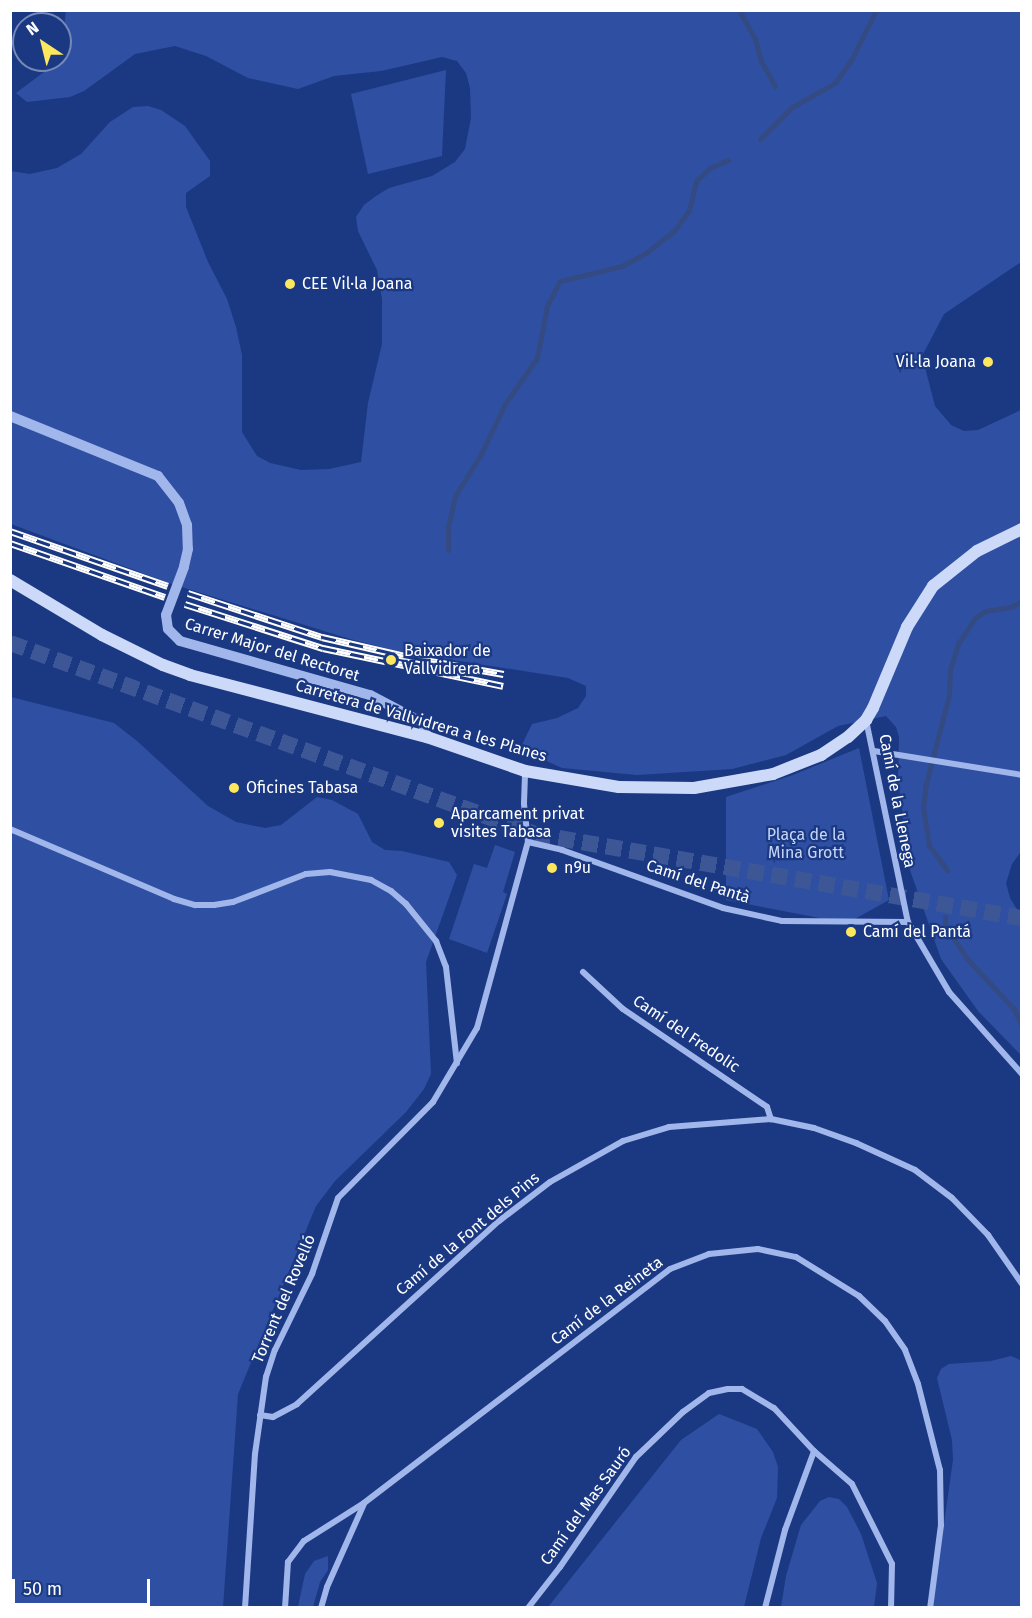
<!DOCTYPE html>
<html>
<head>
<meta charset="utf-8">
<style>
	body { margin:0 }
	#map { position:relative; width:1032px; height:1618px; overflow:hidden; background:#1b3983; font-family:"Fira Sans",sans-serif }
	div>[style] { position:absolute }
	.green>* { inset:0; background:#2f50a2 }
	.stream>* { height:5px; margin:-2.5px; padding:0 2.5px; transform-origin:2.5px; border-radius:2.5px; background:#344a82 }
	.trunk-tunnel>* { height:16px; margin-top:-8px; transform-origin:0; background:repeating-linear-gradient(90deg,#3d5796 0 16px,transparent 0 24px) }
	.minor>* { height:6px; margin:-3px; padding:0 3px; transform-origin:3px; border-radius:3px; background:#a1b7eb }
	.tertiary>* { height:10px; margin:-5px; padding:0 5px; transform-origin:5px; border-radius:5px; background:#a1b7eb }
	.secondary>* { height:12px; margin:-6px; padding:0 6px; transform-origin:6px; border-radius:6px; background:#cdd9f8 }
	.rail>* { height:7px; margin-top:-3.5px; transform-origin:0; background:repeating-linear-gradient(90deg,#1b3983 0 14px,#fff 0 28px); box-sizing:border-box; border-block:2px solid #fff }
	.tertiary-bridge>* { height:10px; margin:-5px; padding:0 5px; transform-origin:5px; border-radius:5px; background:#a1b7eb }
	.dots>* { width:16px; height:16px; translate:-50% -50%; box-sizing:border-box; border:3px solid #1b3983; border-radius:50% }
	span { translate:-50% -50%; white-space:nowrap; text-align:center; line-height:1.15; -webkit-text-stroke:4.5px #1b3983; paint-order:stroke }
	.poi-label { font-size:16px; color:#fff }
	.left { translate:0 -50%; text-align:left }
	.right { translate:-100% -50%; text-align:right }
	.street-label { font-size:16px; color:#fff }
	.park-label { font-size:16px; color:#c6d5f8 }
	.frame { position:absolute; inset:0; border:12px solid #fff; pointer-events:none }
	.north { position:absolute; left:12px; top:12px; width:60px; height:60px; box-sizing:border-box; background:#1b3983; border:2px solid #7688b5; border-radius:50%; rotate:325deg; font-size:16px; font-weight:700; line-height:24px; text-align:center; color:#fff }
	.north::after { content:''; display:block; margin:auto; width:21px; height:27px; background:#fce75e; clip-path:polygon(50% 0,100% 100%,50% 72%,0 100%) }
	.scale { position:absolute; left:12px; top:1579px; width:138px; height:27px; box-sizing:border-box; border:3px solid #fff; border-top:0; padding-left:8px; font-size:18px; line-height:21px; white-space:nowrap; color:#fff; -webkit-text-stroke:4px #1b3983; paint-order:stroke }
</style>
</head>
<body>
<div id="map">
	<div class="green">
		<i style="clip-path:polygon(66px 11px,1021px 11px,1021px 262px,944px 314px,922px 356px,935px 406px,951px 425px,964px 431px,978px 430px,1021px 410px,1022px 850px,1012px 864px,1006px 883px,1010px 898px,1021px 916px,1021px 1055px,978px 1011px,941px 959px,910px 870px,898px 780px,899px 737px,896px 727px,886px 716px,838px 726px,786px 755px,732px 769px,637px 775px,562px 768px,520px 749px,532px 724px,557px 718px,578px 708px,586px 696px,586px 686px,568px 678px,396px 651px,350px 639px,169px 583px,11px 524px,10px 171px,30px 174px,57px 168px,81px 154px,110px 122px,133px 107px,148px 106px,161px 110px,185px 126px,210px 161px,210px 176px,186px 193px,186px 207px,208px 262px,227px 299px,236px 327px,242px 355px,242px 432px,257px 456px,270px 463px,301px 470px,329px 469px,361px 462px,368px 403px,382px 344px,382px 299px,377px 270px,358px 231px,356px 217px,364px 205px,376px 196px,389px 188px,432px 176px,455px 162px,465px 149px,471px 118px,470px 88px,466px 73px,457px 61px,442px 57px,381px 71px,334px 76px,298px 89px,248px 78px,206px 56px,175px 46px,135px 54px,84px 91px,70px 97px,27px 102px,16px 93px,60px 60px)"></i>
		<i style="clip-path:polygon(446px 70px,442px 156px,368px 174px,351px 94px)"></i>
		<i style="clip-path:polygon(11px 697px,114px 723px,137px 741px,208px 806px,236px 822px,265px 828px,281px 825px,317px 797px,332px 800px,358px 814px,372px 842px,385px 850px,402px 851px,449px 862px,457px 875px,426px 962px,431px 1074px,424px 1089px,406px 1112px,335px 1181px,316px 1206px,238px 1394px,223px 1607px,11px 1608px)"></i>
		<i style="clip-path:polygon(859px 748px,889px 900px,853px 920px,825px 919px,726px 900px,726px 797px,793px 775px)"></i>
		<i style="clip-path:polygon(495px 845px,515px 852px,503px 892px,507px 894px,487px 953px,449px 939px,474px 864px,487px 868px)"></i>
		<i style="clip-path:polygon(1011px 1356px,1020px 1360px,1022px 1365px,1021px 1607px,932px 1608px,953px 1460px,952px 1440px,937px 1378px,941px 1369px,949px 1364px,991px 1361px)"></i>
		<i style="clip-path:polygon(719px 1414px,757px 1429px,773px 1452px,778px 1467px,777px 1498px,761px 1538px,744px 1607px,548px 1607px,681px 1440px)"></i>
		<i style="clip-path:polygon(829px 1497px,839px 1499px,847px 1507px,861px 1534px,877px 1583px,874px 1607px,781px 1607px,786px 1576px,801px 1525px,820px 1501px)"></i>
		<i style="clip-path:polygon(328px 1556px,328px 1570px,320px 1582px,313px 1607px,298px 1607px,305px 1574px,314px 1561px)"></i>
	</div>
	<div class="stream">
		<i style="left:739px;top:10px;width:33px;rotate:61deg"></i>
		<i style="left:755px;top:39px;width:23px;rotate:75deg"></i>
		<i style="left:761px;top:61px;width:29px;rotate:61deg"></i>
		<i style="left:760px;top:139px;width:45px;rotate:-45deg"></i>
		<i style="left:792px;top:107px;width:49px;rotate:-29.2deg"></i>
		<i style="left:835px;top:83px;width:28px;rotate:-55deg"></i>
		<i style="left:851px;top:60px;width:56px;rotate:-63.4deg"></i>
		<i style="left:448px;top:550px;width:23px;rotate:-90deg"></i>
		<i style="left:448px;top:527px;width:32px;rotate:-77deg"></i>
		<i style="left:455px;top:496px;width:49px;rotate:-58.2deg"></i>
		<i style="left:481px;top:454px;width:55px;rotate:-64.4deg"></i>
		<i style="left:505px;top:404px;width:56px;rotate:-55.2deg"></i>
		<i style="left:537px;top:358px;width:53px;rotate:-79.1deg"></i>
		<i style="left:547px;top:306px;width:28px;rotate:-63deg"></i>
		<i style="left:560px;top:281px;width:64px;rotate:-13.6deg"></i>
		<i style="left:622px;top:266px;width:29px;rotate:-29deg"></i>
		<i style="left:647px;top:252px;width:34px;rotate:-38deg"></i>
		<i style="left:674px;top:231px;width:26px;rotate:-54deg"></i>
		<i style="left:689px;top:210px;width:30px;rotate:-76deg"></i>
		<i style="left:696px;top:181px;width:19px;rotate:-43deg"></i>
		<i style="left:710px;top:168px;width:20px;rotate:-24deg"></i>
		<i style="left:947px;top:870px;width:31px;rotate:-126deg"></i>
		<i style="left:929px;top:845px;width:38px;rotate:-99deg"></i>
		<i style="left:923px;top:807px;width:23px;rotate:-83deg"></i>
		<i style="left:926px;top:784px;width:92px;rotate:-75.5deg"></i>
		<i style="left:949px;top:695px;width:25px;rotate:-88deg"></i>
		<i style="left:950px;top:670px;width:27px;rotate:-73deg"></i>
		<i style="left:958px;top:644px;width:31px;rotate:-57deg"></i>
		<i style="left:975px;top:618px;width:12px;rotate:-35deg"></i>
		<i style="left:985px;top:611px;width:26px;rotate:-9deg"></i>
		<i style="left:1011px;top:607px;width:13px;rotate:-29deg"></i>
		<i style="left:945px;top:917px;width:9px;rotate:90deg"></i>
		<i style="left:945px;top:926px;width:42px;rotate:55.6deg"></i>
		<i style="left:969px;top:961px;width:66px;rotate:46.8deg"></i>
		<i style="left:1014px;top:1009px;width:19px;rotate:65deg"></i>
	</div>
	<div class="trunk-tunnel">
		<i style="left:10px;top:643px;width:559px;rotate:19.99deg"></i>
		<i style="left:535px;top:834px;width:494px;rotate:9.8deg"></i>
	</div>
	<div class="minor">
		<i style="left:866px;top:720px;width:206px;rotate:78.3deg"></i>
		<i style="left:908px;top:922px;width:81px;rotate:59.6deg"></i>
		<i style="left:949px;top:992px;width:110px;rotate:48.3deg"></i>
		<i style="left:874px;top:751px;width:150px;rotate:9.2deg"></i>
		<i style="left:10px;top:829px;width:178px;rotate:23.1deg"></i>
		<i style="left:174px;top:899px;width:22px;rotate:16deg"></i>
		<i style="left:195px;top:905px;width:19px"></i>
		<i style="left:214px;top:905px;width:19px;rotate:-9deg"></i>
		<i style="left:233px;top:902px;width:78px;rotate:-21deg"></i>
		<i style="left:306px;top:874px;width:24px;rotate:-5deg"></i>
		<i style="left:330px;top:872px;width:42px;rotate:11deg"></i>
		<i style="left:371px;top:880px;width:23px;rotate:29deg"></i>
		<i style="left:391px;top:891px;width:20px;rotate:41deg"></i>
		<i style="left:406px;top:904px;width:48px;rotate:51deg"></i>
		<i style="left:436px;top:941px;width:28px;rotate:69deg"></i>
		<i style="left:446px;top:967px;width:97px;rotate:83.5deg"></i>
		<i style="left:528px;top:842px;width:35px;rotate:13deg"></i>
		<i style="left:562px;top:850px;width:171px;rotate:19.8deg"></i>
		<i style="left:723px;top:908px;width:60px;rotate:12.4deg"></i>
		<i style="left:782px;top:921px;width:126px;rotate:0.5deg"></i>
		<i style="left:583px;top:972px;width:54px;rotate:42.8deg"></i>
		<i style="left:623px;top:1009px;width:174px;rotate:34.2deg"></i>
		<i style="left:767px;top:1107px;width:13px;rotate:72deg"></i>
		<i style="left:260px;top:1415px;width:13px;rotate:9deg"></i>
		<i style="left:273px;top:1417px;width:27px;rotate:-28deg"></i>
		<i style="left:297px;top:1404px;width:273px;rotate:-42.2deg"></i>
		<i style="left:499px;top:1221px;width:64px;rotate:-37.4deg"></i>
		<i style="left:550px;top:1182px;width:84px;rotate:-29.3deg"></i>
		<i style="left:623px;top:1141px;width:48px;rotate:-16.9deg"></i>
		<i style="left:669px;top:1127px;width:102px;rotate:-4.5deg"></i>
		<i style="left:771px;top:1119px;width:44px;rotate:11.8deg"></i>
		<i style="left:814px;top:1128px;width:45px;rotate:19.7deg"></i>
		<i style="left:856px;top:1143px;width:65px;rotate:24.6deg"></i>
		<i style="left:915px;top:1170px;width:46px;rotate:37.1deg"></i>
		<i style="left:952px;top:1198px;width:52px;rotate:45.8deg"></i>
		<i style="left:988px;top:1235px;width:60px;rotate:55.2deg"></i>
		<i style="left:245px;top:1608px;width:154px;rotate:-86.3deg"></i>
		<i style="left:255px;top:1454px;width:78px;rotate:-81.9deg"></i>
		<i style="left:266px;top:1377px;width:28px;rotate:-72deg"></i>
		<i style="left:275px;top:1350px;width:85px;rotate:-64deg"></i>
		<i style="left:312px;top:1274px;width:80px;rotate:-71.1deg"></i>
		<i style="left:338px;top:1198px;width:135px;rotate:-45.3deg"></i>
		<i style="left:433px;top:1102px;width:86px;rotate:-59.3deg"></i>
		<i style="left:477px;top:1028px;width:193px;rotate:-74.7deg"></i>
		<i style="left:528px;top:842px;width:39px;rotate:-96deg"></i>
		<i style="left:524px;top:803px;width:32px;rotate:-88deg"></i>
		<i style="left:285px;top:1608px;width:46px;rotate:-86.3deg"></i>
		<i style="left:288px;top:1562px;width:26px;rotate:-53deg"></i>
		<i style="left:304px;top:1541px;width:71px;rotate:-32.3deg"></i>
		<i style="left:364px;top:1503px;width:385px;rotate:-37.4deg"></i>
		<i style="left:670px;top:1269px;width:42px;rotate:-21deg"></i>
		<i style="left:709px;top:1254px;width:49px;rotate:-5.8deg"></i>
		<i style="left:758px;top:1249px;width:39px;rotate:12deg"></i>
		<i style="left:796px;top:1257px;width:74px;rotate:31.8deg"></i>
		<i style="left:859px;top:1296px;width:36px;rotate:44deg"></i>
		<i style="left:885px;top:1321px;width:35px;rotate:55deg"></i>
		<i style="left:905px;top:1350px;width:36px;rotate:69deg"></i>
		<i style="left:918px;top:1384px;width:89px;rotate:75.7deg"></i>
		<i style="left:940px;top:1470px;width:55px;rotate:89deg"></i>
		<i style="left:941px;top:1525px;width:84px;rotate:97.5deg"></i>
		<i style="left:321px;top:1608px;width:22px;rotate:-74deg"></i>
		<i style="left:327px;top:1587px;width:91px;rotate:-66deg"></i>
		<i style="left:528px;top:1608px;width:52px;rotate:-52deg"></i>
		<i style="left:560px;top:1567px;width:134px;rotate:-55.4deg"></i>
		<i style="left:636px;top:1457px;width:65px;rotate:-43.8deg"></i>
		<i style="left:683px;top:1412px;width:32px;rotate:-36deg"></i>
		<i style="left:709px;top:1393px;width:19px;rotate:-12deg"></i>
		<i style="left:728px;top:1389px;width:14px"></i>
		<i style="left:742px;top:1389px;width:37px;rotate:31deg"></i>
		<i style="left:774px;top:1408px;width:59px;rotate:47.1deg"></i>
		<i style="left:814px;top:1451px;width:50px;rotate:41deg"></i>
		<i style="left:852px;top:1484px;width:89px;rotate:63.4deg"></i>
		<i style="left:892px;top:1564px;width:44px;rotate:91.3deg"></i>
		<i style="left:765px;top:1608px;width:81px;rotate:-75.6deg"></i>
		<i style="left:785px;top:1530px;width:84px;rotate:-69.8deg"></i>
	</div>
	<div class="tertiary">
		<i style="left:10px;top:416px;width:160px;rotate:22.1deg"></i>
		<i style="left:158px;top:476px;width:34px;rotate:52deg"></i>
		<i style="left:179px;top:503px;width:23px;rotate:70deg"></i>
		<i style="left:187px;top:525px;width:24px;rotate:88deg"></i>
		<i style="left:188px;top:549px;width:18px;rotate:103deg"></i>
		<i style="left:166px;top:615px;width:14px;rotate:82deg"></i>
		<i style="left:168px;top:629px;width:17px;rotate:45deg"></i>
		<i style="left:180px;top:641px;width:198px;rotate:15.9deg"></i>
		<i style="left:370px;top:695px;width:60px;rotate:27.8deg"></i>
		<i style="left:423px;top:723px;width:15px;rotate:74deg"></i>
	</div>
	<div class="secondary">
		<i style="left:10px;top:580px;width:107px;rotate:30.9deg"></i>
		<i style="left:102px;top:635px;width:68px;rotate:26.2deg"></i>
		<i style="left:163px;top:665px;width:29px;rotate:20deg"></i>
		<i style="left:190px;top:675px;width:245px;rotate:14.7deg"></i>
		<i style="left:427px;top:737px;width:104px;rotate:19.1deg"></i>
		<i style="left:525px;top:771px;width:95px;rotate:9.7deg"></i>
		<i style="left:619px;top:787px;width:75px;rotate:0.8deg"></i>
		<i style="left:694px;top:788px;width:80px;rotate:-10deg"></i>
		<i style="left:773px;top:774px;width:52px;rotate:-21.6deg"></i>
		<i style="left:821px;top:755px;width:32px;rotate:-34deg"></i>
		<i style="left:848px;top:737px;width:25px;rotate:-43deg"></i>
		<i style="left:866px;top:720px;width:14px;rotate:-60deg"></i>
		<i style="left:873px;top:708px;width:88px;rotate:-67.2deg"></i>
		<i style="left:907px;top:627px;width:49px;rotate:-57.6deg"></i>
		<i style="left:933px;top:586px;width:56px;rotate:-38.5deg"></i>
		<i style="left:977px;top:551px;width:50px;rotate:-26.1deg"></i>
	</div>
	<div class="rail">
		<i style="left:10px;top:531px;width:167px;rotate:19.2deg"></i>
		<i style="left:10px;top:543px;width:164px;rotate:19.2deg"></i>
		<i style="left:188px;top:593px;width:141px;rotate:18.2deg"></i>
		<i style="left:322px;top:637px;width:94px;rotate:12.9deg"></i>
		<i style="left:414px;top:658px;width:91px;rotate:10.1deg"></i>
		<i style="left:185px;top:604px;width:145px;rotate:17.7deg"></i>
		<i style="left:323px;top:648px;width:184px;rotate:11.9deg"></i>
	</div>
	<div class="tertiary-bridge">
		<i style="left:166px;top:615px;width:51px;rotate:-69.4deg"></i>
	</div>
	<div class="dots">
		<i style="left:290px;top:284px;background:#fce75e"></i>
		<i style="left:988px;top:362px;background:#fce75e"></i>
		<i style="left:391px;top:660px;background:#fce75e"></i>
		<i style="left:234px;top:788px;background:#fce75e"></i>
		<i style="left:439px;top:823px;background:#fce75e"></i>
		<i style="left:552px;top:868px;background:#fce75e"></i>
		<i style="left:851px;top:932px;background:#fce75e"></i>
	</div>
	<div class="poi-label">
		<span class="left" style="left:302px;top:284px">CEE Vil·la Joana</span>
		<span class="right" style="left:976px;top:362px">Vil·la Joana</span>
		<span class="left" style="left:404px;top:660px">Baixador de<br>Vallvidrera</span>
		<span class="left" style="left:246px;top:788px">Oficines Tabasa</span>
		<span class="left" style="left:451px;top:823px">Aparcament privat<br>visites Tabasa</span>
		<span class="left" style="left:564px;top:868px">n9u</span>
		<span class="left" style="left:863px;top:932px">Camí del Pantá</span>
	</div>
	<div class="street-label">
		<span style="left:272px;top:650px;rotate:17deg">Carrer Major del Rectoret</span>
		<span style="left:421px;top:721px;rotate:16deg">Carretera de Vallvidrera a les Planes</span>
		<span style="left:897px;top:801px;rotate:79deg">Camí de la Llenega</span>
		<span style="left:698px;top:882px;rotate:18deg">Camí del Pantà</span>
		<span style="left:686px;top:1034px;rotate:34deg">Camí del Fredolic</span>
		<span style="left:468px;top:1234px;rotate:-40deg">Camí de la Font dels Pins</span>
		<span style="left:284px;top:1299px;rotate:-67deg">Torrent del Rovelló</span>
		<span style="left:607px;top:1301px;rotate:-37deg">Camí de la Reineta</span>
		<span style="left:586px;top:1506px;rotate:-54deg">Camí del Mas Sauró</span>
	</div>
	<div class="park-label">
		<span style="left:806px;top:844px">Plaça de la<br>Mina Grott</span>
	</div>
	<div class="frame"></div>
	<div class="north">N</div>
	<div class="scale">50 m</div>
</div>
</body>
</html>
